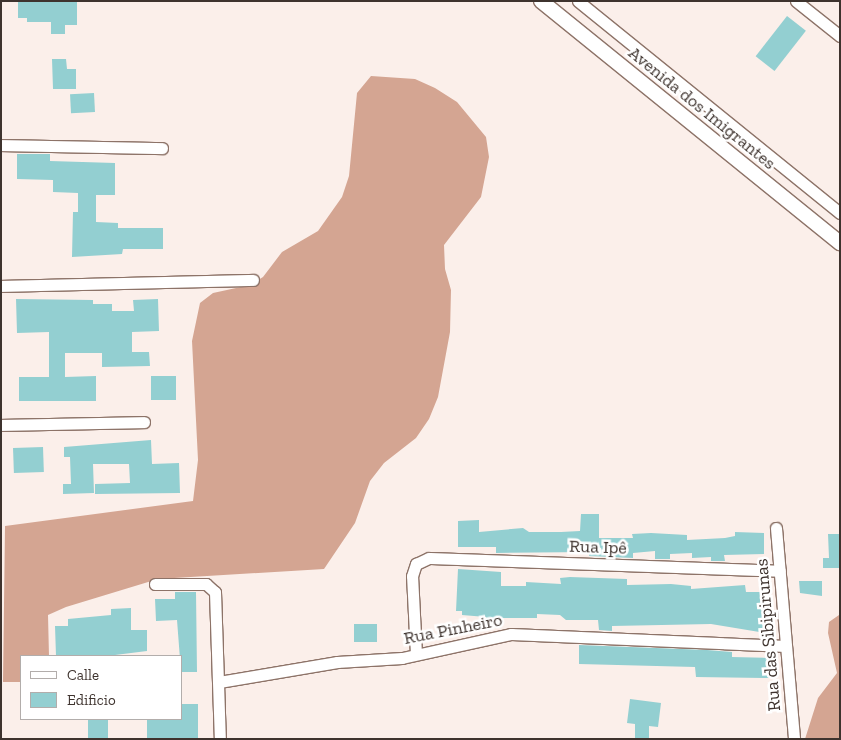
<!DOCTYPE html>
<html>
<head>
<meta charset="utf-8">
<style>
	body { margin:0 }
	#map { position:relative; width:841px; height:740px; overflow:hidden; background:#fbefea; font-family:"Zilla Slab",serif }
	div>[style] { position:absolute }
	.forest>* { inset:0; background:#d4a592 }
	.building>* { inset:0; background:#93cfd1; transform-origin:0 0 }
	.roads { filter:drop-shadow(1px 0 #8d7368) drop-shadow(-1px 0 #8d7368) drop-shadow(0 1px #8d7368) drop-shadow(0 -1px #8d7368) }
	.minor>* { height:11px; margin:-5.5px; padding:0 5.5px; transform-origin:5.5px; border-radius:5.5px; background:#fff }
	.tertiary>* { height:14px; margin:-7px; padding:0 7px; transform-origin:7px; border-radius:7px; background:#fff }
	span { translate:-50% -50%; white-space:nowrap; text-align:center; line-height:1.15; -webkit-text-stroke:5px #fff; paint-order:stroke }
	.street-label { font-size:18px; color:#3e332e }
	.frame { position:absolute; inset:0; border:2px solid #3e332e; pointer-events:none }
	.legend { position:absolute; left:20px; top:655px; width:162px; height:65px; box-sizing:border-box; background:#fff; border:1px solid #b2adab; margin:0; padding:6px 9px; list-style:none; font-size:15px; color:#3e332e }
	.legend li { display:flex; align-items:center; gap:10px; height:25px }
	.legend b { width:25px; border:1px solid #b2adab }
</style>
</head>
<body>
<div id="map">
	<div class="forest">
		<i style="clip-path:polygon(371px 76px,415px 79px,435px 88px,457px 102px,486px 137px,489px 157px,481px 197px,444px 245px,445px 269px,451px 290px,450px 332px,438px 397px,429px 419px,416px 438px,384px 463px,370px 481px,355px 523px,324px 569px,158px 579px,66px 607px,48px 615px,49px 656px,21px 656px,21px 682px,3px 682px,5px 526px,193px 501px,198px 460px,192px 341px,200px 303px,213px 293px,250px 285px,263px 277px,282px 252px,318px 231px,342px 197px,349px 176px,357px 93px)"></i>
		<i style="clip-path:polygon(839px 615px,840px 739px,805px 739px,818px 698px,837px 673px,828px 633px,829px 622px)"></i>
	</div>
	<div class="building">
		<i style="clip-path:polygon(18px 1px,77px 1px,77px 25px,65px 25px,65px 34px,51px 34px,51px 22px,27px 22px,27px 18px,18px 18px)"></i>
		<i style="left:787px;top:16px;width:24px;height:51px;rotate:38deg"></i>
		<i style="clip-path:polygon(52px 59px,66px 59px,67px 69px,76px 69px,76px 89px,53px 89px)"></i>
		<i style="left:94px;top:93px;width:19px;height:24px;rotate:87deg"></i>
		<i style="clip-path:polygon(17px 154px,50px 154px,50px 161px,115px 163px,115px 195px,96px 195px,96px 222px,118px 223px,118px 228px,163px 228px,163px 249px,123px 249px,122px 254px,72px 257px,73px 212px,78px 212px,78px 193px,53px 192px,53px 180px,17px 179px)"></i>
		<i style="clip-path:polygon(16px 299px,93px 300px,93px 304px,112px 304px,112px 311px,134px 311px,133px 300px,158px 299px,159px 331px,132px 332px,132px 352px,149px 352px,150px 366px,102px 367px,102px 353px,65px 353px,65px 377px,96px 376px,96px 401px,19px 401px,19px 377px,49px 377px,49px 332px,17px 333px)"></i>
		<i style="left:151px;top:376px;width:25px;height:24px"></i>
		<i style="clip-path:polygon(151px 440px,152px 464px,179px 463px,180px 493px,95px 494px,95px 484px,130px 483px,129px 464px,93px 464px,94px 493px,63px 494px,63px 484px,71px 484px,70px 457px,64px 457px,64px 447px)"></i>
		<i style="left:43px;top:447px;width:25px;height:30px;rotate:88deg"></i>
		<i style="clip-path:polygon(581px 514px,599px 514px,599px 538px,633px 538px,632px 534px,651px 533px,687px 535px,687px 540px,725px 538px,735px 536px,735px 532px,764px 533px,764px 554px,724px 555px,725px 561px,711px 561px,711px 557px,692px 558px,692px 553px,670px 554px,670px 559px,655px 559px,655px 551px,633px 553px,633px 558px,589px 556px,589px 552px,496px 553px,496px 547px,458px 547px,458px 521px,479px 520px,479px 532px,523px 528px,529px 532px,561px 532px,580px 531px)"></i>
		<i style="clip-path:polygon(828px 534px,839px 534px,840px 568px,823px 568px,823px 558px,829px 558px)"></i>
		<i style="clip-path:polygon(458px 569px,501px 572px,501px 586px,526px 586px,526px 582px,561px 584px,560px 578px,570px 577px,627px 579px,627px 585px,671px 584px,691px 586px,691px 589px,745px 585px,746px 592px,765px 592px,765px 633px,711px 624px,612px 626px,612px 631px,599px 630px,598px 620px,566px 620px,560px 615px,537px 614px,537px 618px,500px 618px,501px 626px,487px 626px,486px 617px,462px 615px,462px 611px,456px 611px)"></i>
		<i style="clip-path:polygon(799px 581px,822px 581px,822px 596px,800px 593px)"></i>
		<i style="clip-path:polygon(175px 592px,196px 592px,197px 672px,181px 672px,177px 620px,156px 621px,155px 599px,175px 599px)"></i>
		<i style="clip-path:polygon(131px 608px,131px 630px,147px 630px,147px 651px,107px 656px,56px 656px,55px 626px,68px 626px,68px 619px,111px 615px,111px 609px)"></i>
		<i style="left:354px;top:624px;width:23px;height:18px"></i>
		<i style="clip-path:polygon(579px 645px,707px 650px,732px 652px,732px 657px,769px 658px,770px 678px,696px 677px,695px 667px,579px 664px)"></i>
		<i style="clip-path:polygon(630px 699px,661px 703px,658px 727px,649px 726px,649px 739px,635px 739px,635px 724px,627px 723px)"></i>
		<i style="clip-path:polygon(181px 704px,198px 704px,198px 739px,147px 739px,147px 719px,181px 719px)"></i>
		<i style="left:88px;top:719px;width:20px;height:20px"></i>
	</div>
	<div class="roads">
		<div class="minor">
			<i style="left:578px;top:1px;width:337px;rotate:39deg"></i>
			<i style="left:796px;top:1px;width:56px;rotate:38.5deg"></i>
			<i style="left:1px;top:145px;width:161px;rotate:1.1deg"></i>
			<i style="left:1px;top:286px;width:252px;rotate:-1.4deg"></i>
			<i style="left:1px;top:425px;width:143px;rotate:-1.2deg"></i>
			<i style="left:776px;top:528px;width:212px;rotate:85.1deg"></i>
			<i style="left:155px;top:584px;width:51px"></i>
			<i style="left:206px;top:584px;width:12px;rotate:42deg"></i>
			<i style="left:215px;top:592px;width:147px;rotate:88.1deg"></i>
			<i style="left:416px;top:654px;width:78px;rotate:-92.9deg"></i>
			<i style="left:412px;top:576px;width:13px;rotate:-72deg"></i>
			<i style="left:416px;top:564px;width:14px;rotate:-25deg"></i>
			<i style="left:429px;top:558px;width:351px;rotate:2.1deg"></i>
			<i style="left:219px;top:682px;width:120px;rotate:-9.6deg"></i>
			<i style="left:337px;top:662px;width:65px;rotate:-3.5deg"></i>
			<i style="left:402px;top:658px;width:112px;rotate:-12.4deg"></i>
			<i style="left:511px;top:634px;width:275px;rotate:2.5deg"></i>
		</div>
		<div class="tertiary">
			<i style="left:541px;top:1px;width:385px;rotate:39deg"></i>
		</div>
	</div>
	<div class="street-label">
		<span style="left:702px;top:108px;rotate:39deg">Avenida dos Imigrantes</span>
		<span style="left:598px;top:547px;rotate:2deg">Rua Ipê</span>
		<span style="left:453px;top:629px;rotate:-11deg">Rua Pinheiro</span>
		<span style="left:768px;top:635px;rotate:-95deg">Rua das Sibipirunas</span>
	</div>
	<div class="frame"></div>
	<ul class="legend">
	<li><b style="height:6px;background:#fff"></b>Calle</li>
	<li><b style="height:14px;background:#93cfd1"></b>Edificio</li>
	</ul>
</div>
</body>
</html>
